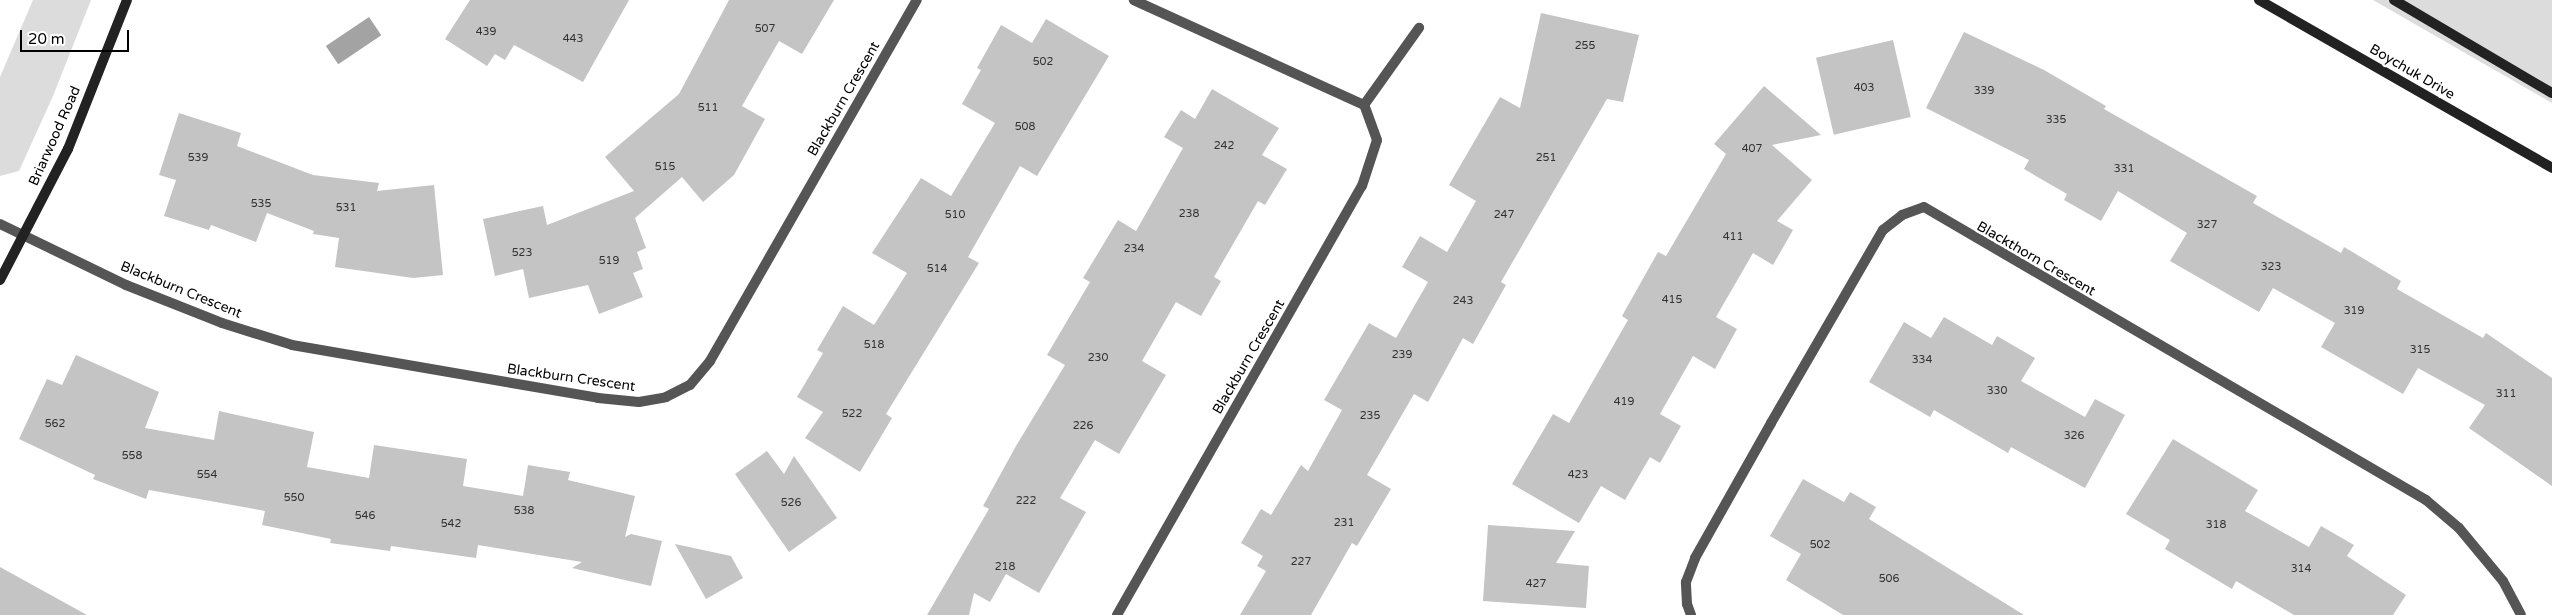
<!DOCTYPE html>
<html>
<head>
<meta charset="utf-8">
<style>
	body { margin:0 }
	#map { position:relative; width:2552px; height:615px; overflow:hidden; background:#fff; font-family:"Varela Round",sans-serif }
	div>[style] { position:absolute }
	.green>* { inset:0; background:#dcdcdc }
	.water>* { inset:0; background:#a3a3a3; transform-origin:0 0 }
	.building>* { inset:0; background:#c4c4c4; transform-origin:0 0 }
	.street>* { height:10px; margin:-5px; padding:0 5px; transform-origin:5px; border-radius:5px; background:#555 }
	.secondary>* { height:10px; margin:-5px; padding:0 5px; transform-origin:5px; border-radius:5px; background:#222 }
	span { translate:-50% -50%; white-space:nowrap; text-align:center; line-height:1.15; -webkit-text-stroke:5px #fff; paint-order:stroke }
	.number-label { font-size:11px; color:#313131 }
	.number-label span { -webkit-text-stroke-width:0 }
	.street-label { font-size:14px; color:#000 }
	.scale { position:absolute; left:20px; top:30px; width:109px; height:22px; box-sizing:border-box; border:2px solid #000; border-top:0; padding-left:6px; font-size:15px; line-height:18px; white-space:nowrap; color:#000; -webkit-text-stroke:4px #fff; paint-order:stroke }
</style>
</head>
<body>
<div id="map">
	<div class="green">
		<i style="clip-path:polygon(33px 0,91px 0,53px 96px,19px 171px,0 176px,0 77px)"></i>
		<i style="clip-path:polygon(2373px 0,2552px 0,2552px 103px)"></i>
	</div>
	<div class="water">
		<i style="left:369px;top:17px;width:22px;height:52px;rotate:56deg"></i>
	</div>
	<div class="building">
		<i style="clip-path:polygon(470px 0,629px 0,583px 82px,514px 45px,505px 60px,495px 54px,487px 66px,445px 39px)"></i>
		<i style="clip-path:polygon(729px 0,834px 0,802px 54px,779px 41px,742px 106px,765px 119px,734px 175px,703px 202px,682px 177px,635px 218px,646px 248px,637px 252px,643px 269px,633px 273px,643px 297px,599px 314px,588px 285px,529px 298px,523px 269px,495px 276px,483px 219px,543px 206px,547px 225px,634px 191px,605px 157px,679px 94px)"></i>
		<i style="clip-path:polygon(1541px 13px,1639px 35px,1623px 102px,1607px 99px,1501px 282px,1506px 285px,1473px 344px,1463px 338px,1428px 402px,1414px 394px,1367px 475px,1391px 489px,1357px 546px,1352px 543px,1311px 615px,1240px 615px,1266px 571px,1257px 566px,1263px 556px,1241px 543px,1261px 509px,1271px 515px,1301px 465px,1308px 471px,1342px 410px,1324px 400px,1369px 323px,1396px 338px,1428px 282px,1402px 267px,1420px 236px,1447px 252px,1476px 201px,1449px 185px,1500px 97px,1520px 108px)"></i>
		<i style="clip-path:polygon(1046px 19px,1109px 56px,1037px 176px,1020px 166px,968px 257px,979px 263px,886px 414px,892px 418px,860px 472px,805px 438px,823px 412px,797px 397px,823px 353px,817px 350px,843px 306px,874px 325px,907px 273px,872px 253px,921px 178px,951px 196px,995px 123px,962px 104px,981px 70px,977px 68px,1001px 25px,1032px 43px)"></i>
		<i style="clip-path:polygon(1964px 32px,2044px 70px,2106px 106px,2104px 109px,2257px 196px,2253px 203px,2341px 253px,2344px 247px,2401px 281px,2397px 289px,2483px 338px,2486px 333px,2552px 378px,2552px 486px,2469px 428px,2485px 405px,2418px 368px,2403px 394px,2321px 347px,2335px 323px,2273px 288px,2259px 312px,2170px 261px,2187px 233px,2118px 191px,2101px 221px,2064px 200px,2067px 194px,2024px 169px,2029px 160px,1926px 108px)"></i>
		<i style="left:1893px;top:40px;width:79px;height:79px;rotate:77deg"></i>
		<i style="clip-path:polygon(1764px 86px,1821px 135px,1772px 145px,1812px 180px,1777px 221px,1793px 230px,1773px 265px,1753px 253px,1716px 317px,1737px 329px,1715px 369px,1693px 356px,1660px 414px,1681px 426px,1660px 463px,1650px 457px,1625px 500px,1601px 486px,1579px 523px,1512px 484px,1553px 414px,1569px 423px,1628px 320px,1622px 316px,1658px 252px,1666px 256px,1726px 154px,1714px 144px)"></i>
		<i style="clip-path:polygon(1212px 89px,1279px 128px,1262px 155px,1287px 169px,1265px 205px,1258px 201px,1214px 277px,1221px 281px,1201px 316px,1176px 302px,1142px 361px,1166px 375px,1119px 454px,1095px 440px,1060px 498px,1086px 512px,1039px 593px,1006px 574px,990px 602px,974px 593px,969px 615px,927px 615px,989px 509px,983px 506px,1016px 446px,1065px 365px,1047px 355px,1090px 282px,1083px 278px,1118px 220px,1136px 231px,1183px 148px,1164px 137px,1181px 110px,1195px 119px)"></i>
		<i style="clip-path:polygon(179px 113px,241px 133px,237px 146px,313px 175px,379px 183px,377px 191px,434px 185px,443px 275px,413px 278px,335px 267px,339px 238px,313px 234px,314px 231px,267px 213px,256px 242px,211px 225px,209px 230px,164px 216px,176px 180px,159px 175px)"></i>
		<i style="clip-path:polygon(1944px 317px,1992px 345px,1997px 336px,2035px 358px,2021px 381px,2085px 417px,2095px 399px,2125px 415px,2085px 488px,2011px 447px,2008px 453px,1934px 410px,1930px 417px,1869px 382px,1904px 322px,1931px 338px)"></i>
		<i style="clip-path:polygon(76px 355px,159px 392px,145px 428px,214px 440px,219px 411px,314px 432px,307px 467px,369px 478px,374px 445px,467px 459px,463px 486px,523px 496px,528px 465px,570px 472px,568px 480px,635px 496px,625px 537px,631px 534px,662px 541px,651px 586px,572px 568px,582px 562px,478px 545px,476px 558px,391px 546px,390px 551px,330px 543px,331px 539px,262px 525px,265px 511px,149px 490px,146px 499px,93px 479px,95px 475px,19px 439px,47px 379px,62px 385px)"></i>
		<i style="clip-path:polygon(2173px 439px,2258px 490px,2245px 511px,2309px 547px,2321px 526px,2354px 545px,2347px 556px,2406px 595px,2393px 615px,2294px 615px,2236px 581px,2232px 589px,2165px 549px,2170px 540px,2126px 514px)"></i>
		<i style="clip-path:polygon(767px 451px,784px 474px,794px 456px,837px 518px,789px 552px,735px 474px)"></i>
		<i style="clip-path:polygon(1803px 479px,1844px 502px,1850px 492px,1876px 507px,1869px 519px,2024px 615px,1843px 615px,1786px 580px,1801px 554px,1770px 536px)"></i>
		<i style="clip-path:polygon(1488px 525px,1575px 531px,1556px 563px,1589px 566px,1586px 608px,1483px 601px)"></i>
		<i style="clip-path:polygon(675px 544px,731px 556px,743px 578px,706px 599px)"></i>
		<i style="clip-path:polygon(0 567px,87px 615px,0 615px)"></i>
	</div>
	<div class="street">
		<i style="left:1364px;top:105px;width:95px;rotate:-54.5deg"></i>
		<i style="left:0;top:224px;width:140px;rotate:25.8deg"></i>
		<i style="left:126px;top:285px;width:103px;rotate:21.6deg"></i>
		<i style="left:222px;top:323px;width:73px;rotate:17.4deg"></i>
		<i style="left:292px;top:345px;width:311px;rotate:9.8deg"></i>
		<i style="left:598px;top:398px;width:41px;rotate:5.6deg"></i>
		<i style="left:639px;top:402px;width:27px;rotate:-10deg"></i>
		<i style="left:666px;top:397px;width:27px;rotate:-27deg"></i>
		<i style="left:690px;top:385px;width:31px;rotate:-50deg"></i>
		<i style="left:710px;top:361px;width:416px;rotate:-60.2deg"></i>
		<i style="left:1117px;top:615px;width:494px;rotate:-60.3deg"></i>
		<i style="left:1362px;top:186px;width:48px;rotate:-71.9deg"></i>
		<i style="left:1377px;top:140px;width:37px;rotate:-110deg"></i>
		<i style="left:1364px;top:105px;width:253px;rotate:-155.5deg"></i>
		<i style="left:1691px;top:615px;width:12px;rotate:-110deg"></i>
		<i style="left:1687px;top:604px;width:22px;rotate:-93deg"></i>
		<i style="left:1686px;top:582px;width:26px;rotate:-69deg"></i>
		<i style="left:1695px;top:558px;width:155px;rotate:-60.6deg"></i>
		<i style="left:1771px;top:423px;width:223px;rotate:-59.9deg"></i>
		<i style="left:1883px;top:230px;width:24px;rotate:-38deg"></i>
		<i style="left:1902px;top:215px;width:23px;rotate:-20deg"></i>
		<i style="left:1924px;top:207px;width:581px;rotate:30.27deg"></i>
		<i style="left:2426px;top:500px;width:43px;rotate:40.3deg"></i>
		<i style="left:2459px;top:528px;width:69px;rotate:50.3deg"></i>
		<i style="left:2503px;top:581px;width:38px;rotate:62deg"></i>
	</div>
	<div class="secondary">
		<i style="left:2259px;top:0;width:338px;rotate:29.8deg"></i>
		<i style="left:2394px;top:0;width:183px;rotate:30.5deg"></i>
		<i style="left:0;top:280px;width:148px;rotate:-62.6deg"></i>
		<i style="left:68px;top:149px;width:160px;rotate:-68.4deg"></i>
	</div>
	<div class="number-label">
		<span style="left:765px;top:29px">507</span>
		<span style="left:486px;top:32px">439</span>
		<span style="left:573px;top:39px">443</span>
		<span style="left:1585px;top:46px">255</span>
		<span style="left:1043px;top:62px">502</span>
		<span style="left:1864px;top:88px">403</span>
		<span style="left:1984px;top:91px">339</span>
		<span style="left:708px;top:108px">511</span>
		<span style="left:2056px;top:120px">335</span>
		<span style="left:1025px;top:127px">508</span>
		<span style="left:1224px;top:146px">242</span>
		<span style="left:1752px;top:149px">407</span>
		<span style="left:198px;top:158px">539</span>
		<span style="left:1546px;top:158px">251</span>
		<span style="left:665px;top:167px">515</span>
		<span style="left:2124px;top:169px">331</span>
		<span style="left:261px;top:204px">535</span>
		<span style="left:346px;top:208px">531</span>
		<span style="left:1189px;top:214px">238</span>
		<span style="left:955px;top:215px">510</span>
		<span style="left:1504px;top:215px">247</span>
		<span style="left:2207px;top:225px">327</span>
		<span style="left:1733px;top:237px">411</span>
		<span style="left:1134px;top:249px">234</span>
		<span style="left:522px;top:253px">523</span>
		<span style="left:609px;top:261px">519</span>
		<span style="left:2271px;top:267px">323</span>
		<span style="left:937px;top:269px">514</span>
		<span style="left:1672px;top:300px">415</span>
		<span style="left:1463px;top:301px">243</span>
		<span style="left:2354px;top:311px">319</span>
		<span style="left:874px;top:345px">518</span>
		<span style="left:2420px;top:350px">315</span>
		<span style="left:1402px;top:355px">239</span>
		<span style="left:1098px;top:358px">230</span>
		<span style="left:1922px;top:360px">334</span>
		<span style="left:1997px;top:391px">330</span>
		<span style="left:2506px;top:394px">311</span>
		<span style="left:1624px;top:402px">419</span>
		<span style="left:852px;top:414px">522</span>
		<span style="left:1370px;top:416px">235</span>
		<span style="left:55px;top:424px">562</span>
		<span style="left:1083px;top:426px">226</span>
		<span style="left:2074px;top:436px">326</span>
		<span style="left:132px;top:456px">558</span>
		<span style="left:207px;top:475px">554</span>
		<span style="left:1578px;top:475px">423</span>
		<span style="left:294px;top:498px">550</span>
		<span style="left:1026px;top:501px">222</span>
		<span style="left:791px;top:503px">526</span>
		<span style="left:524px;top:511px">538</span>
		<span style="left:365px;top:516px">546</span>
		<span style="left:1344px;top:523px">231</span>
		<span style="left:451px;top:524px">542</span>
		<span style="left:2216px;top:525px">318</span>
		<span style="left:1820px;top:545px">502</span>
		<span style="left:1301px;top:562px">227</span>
		<span style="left:1005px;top:567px">218</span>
		<span style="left:2301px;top:569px">314</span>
		<span style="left:1889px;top:579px">506</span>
		<span style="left:1536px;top:584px">427</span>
	</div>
	<div class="street-label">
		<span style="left:2412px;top:72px;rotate:30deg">Boychuk Drive</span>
		<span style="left:844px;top:99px;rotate:-60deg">Blackburn Crescent</span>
		<span style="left:55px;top:136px;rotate:-66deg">Briarwood Road</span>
		<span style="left:2036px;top:259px;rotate:30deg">Blackthorn Crescent</span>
		<span style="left:181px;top:290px;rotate:22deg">Blackburn Crescent</span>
		<span style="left:1249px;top:357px;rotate:-60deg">Blackburn Crescent</span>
		<span style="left:571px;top:378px;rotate:8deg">Blackburn Crescent</span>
	</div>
	<div class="scale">20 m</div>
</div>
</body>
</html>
